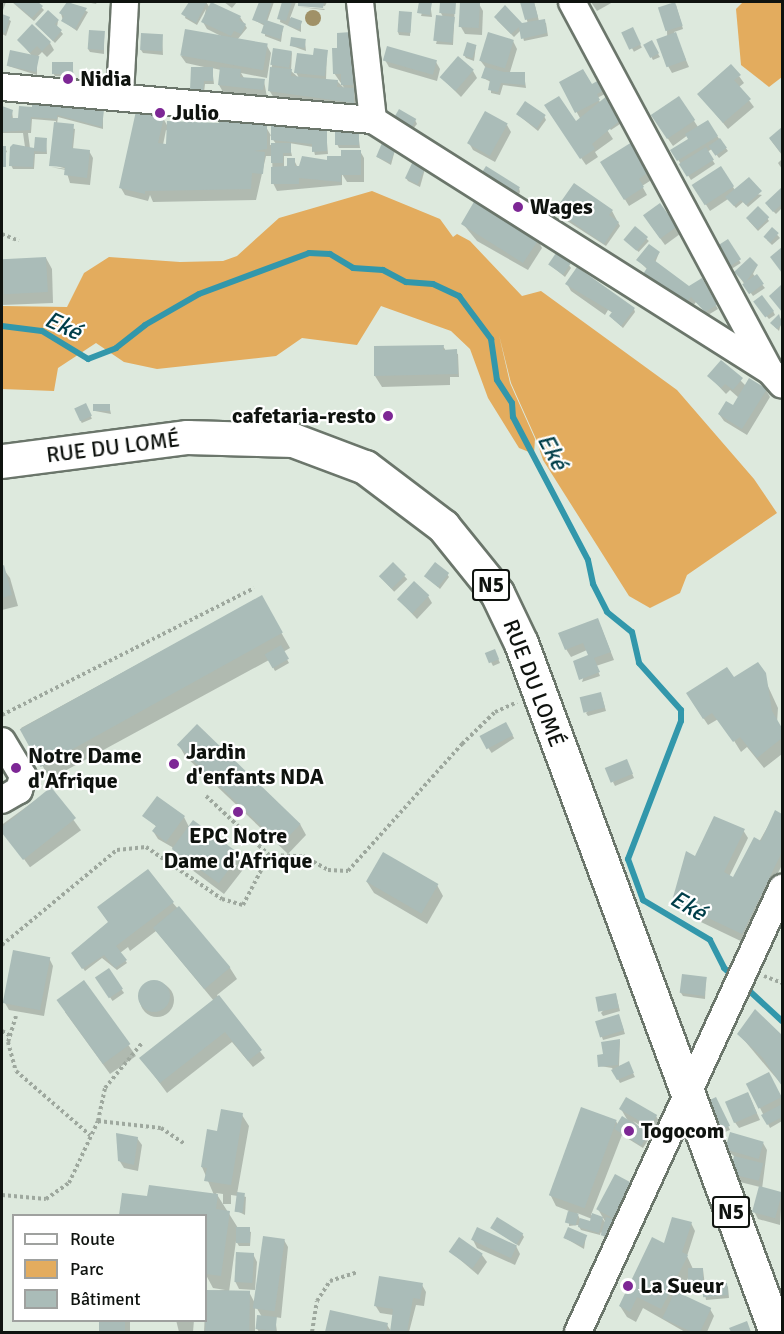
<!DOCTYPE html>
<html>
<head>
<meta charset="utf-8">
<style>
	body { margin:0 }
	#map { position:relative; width:784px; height:1334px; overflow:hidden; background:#dde9dd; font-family:Signika,sans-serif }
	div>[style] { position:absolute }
	.green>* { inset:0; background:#e3ac5e }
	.shadow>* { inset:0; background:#0003; transform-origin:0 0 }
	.round { border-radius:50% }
	.stream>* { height:6px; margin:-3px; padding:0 3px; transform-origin:3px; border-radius:3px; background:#3297ab }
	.building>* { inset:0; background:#aabcb8; transform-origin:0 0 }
	.path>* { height:4px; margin-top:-2px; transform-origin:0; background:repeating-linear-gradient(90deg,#9ea89e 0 3px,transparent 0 6px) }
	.roads { filter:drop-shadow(2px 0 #6b766b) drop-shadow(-2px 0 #6b766b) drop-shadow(0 2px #6b766b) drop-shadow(0 -2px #6b766b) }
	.minor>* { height:26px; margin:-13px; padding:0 13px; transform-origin:13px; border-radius:13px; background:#fff }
	.primary>* { height:33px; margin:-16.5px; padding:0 16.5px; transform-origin:16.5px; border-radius:16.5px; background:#fff }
	.trees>* { width:16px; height:16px; margin:-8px; border-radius:50%; background:#a09167 }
	.dots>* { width:16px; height:16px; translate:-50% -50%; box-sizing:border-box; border:3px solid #fff; border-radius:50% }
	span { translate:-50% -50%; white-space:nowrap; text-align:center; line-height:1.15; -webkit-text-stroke:4.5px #fff; paint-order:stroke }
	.shield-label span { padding:2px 4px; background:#fff; border:2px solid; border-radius:4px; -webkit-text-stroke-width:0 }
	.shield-label { font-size:21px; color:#0f130f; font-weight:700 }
	.poi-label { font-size:22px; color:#0f130f; font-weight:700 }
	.left { translate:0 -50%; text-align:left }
	.right { translate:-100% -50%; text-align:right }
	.street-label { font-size:22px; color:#0f130f }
	.water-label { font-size:24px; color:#003e49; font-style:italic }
	.frame { position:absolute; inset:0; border:3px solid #0f130f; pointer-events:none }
	.legend { position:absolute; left:12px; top:1214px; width:195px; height:108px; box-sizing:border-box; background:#fff; border:2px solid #9fa19f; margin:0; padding:8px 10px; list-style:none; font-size:18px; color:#0f130f }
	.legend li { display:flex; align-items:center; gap:12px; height:30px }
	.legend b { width:30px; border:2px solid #9fa19f }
</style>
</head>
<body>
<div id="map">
	<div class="green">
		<i style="clip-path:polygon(743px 2px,782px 2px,782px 77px,769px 87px,741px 65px,736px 9px)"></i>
		<i style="clip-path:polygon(372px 191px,440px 219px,453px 237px,457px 234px,470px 241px,522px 296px,541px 291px,677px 390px,754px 479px,777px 513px,687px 575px,680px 593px,650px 608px,629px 596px,543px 460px,536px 439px,511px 383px,499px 335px,510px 383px,535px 439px,534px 454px,519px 448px,488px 398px,470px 349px,451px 331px,381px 306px,357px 345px,302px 338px,276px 356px,157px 369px,124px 362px,96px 343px,58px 368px,54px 391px,2px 389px,2px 306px,67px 307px,84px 273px,109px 257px,180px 262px,223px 261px,237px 256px,279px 218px)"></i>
	</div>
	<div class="shadow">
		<i style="clip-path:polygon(2px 2px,6px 2px,2px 13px)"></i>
		<i style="clip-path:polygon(12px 2px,36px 2px,44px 10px,34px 21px)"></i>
		<i style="clip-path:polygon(68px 2px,88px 12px,77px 31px,63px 21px,61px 13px)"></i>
		<i style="clip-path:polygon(86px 2px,97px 2px,96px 4px)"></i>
		<i style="clip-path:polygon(190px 2px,206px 2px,210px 8px,240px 17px,247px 28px,237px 40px,267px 46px,271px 53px,267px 78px,241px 73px,244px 78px,264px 81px,267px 97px,223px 92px,219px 85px,221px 70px,212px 68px,214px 84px,205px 84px,204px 93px,193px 93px,204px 67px,186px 63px,181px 56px,221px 36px,207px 29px,203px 22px,206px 9px,197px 25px,185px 18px)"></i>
		<i style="clip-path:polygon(224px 2px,237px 2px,232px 8px)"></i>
		<i style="clip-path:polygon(260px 2px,274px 2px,267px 22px,283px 27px,281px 42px,265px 36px,265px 26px,254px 20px)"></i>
		<i style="clip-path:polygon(282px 2px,296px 2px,290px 18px,301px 23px,301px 32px,280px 22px)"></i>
		<i style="clip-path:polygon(299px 2px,327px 2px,325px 6px)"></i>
		<i style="clip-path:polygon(430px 2px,432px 17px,421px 16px,425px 2px)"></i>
		<i style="clip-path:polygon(522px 2px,534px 2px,539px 21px,546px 23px,548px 36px,524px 41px,521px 30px,514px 37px,497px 20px,528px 24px)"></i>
		<i style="clip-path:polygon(591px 2px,613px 2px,597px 11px)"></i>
		<i style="clip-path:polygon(455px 4px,453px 45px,436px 44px,443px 17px,441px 13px)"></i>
		<i style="clip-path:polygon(479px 4px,483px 11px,482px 35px,465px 34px,461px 27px)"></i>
		<i style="clip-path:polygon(676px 5px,683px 29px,674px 32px,689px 67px,672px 73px,668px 66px,667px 31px)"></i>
		<i style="clip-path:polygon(300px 7px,325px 9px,324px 10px)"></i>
		<i style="clip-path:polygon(411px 14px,410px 36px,399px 35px,398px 32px)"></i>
		<i style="clip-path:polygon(2px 16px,11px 21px,6px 36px,2px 34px)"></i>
		<i style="clip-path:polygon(58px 21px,57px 27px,63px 34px,55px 43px,36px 24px)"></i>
		<i style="left:632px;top:29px;width:21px;height:9px;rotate:62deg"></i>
		<i style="clip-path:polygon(104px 33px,104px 54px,90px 52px,88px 49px)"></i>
		<i style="clip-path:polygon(350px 34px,354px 41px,357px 110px,274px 98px,269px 90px,272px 65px,292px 52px,291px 71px,299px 78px,296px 72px,327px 51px,326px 80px,337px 81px,345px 89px,334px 73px,339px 49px)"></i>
		<i style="clip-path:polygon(162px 36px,163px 55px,143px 53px,141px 50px)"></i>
		<i style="clip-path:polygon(19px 40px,50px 43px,54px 50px,47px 57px,42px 52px,37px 57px,37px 75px,8px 66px,32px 56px)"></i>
		<i style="clip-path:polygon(305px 41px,306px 51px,292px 46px)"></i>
		<i style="clip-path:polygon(513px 41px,517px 49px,510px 72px,524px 74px,526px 88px,503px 85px,500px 95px,491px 93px,491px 82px,483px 78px,486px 68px,480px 60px)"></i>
		<i style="clip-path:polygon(651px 42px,660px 57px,653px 60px,645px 45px)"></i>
		<i style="clip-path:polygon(476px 46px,474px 61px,466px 58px,464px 55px)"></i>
		<i style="clip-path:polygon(385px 60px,436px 62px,440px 69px,437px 81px,389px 67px)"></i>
		<i style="clip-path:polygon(72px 64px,74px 77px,55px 76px,53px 73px)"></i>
		<i style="clip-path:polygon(473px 71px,477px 78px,461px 97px,441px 77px)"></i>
		<i style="clip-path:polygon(739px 76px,744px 83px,739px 87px,754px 107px,728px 129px,699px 94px)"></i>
		<i style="clip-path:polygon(599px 82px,605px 94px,597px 98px,600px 102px,623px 122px,611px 130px,594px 110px,613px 139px,595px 152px,598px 157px,586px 165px,550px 113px,575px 123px,581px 120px,561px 83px,591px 86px)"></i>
		<i style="clip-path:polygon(679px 98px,698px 127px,707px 122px,728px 151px,719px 158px,712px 149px,707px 152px,715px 164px,691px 180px,672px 150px,690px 139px,688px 135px,673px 146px,657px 123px)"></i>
		<i style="clip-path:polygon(3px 108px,12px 111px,13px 119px,20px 119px,20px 108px,103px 111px,103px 129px,58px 117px,57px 124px,75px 129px,73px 149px,89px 151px,93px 158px,90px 185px,70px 183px,66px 170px,51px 167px,67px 169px,50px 164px,56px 121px,32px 119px,31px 133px,28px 133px,30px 148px,35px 149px,46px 139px,47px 154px,35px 154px,34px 169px,13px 169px,11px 165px,25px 147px,23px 133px,2px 133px)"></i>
		<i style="clip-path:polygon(517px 114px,544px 116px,546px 120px,538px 131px)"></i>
		<i style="clip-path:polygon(397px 117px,415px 120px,417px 124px,413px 129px)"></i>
		<i style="clip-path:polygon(evenodd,163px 118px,168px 127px,266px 127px,273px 139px,326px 131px,328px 154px,315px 155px,313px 147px,289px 143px,292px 156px,284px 156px,284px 168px,294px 160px,298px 168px,360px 151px,364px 158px,364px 182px,347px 182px,342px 174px,342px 185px,277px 191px,273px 183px,272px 156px,266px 156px,256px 200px,153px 202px,150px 195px,148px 201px,125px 195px,121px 188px,163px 118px,166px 130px,168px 131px,167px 149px,163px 145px,166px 130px,163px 118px,270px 135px,276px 144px,270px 145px,270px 135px)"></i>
		<i style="clip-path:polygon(507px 125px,511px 132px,495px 162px,473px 150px,469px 143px)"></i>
		<i style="clip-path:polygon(782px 129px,782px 155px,770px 139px)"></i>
		<i style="clip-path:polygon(358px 132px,360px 148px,339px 148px,337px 144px)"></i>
		<i style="clip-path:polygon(631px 144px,653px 179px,642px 186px,647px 195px,629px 206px,602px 162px)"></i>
		<i style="left:2px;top:148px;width:6px;height:22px;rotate:31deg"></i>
		<i style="clip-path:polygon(395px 150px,391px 165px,377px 157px)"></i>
		<i style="clip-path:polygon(782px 159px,782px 169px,778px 163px)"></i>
		<i style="clip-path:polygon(720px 168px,735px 190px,762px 195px,748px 207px,743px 202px,736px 208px,728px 199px,710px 211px,698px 192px)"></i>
		<i style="clip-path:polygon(425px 169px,420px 187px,408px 181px,406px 178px)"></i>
		<i style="clip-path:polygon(484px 172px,519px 188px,520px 192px,518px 196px)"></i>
		<i style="clip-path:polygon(782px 189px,782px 208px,776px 214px,768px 206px)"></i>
		<i style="clip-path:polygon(557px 210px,612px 211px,620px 226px,606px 246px,561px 217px)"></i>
		<i style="clip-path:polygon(767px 218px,769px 221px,758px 231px,749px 221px)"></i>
		<i style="clip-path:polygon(649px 223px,676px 227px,680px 234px,665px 245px)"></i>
		<i style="clip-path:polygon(463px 224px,538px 240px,542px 248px,528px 270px,477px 241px)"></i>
		<i style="left:635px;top:228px;width:19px;height:15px;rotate:43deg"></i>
		<i style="clip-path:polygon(772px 229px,780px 238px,772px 245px,767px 240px)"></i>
		<i style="left:727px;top:241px;width:26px;height:11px;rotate:58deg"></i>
		<i style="clip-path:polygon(659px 253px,655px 263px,689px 288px,701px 280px,718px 309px,708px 315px,696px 302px,689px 311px,649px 281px,645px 274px,648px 270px,638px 260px)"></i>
		<i style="clip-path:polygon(46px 258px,52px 269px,53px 303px,2px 305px,2px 260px)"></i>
		<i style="clip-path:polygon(549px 264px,569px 265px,571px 268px,565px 277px)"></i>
		<i style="clip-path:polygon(757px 266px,753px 274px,765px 288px,753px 296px,738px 275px)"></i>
		<i style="clip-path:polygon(567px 284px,634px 309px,635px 312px,623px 328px,613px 319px,613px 313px,608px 310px,605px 315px,571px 291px)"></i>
		<i style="clip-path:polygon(757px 305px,773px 311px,775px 315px,769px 319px)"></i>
		<i style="clip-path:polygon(779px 317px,782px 320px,779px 331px,774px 326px)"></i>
		<i style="clip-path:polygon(443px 346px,446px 351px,458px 354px,459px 377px,450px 377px,450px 385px,382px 387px,375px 376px)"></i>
		<i style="clip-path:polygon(722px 362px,746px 386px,766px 390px,770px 397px,747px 435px,724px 421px,719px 414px,733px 407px,739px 398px,730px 390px,726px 394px,709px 376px)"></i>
		<i style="left:86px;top:405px;width:15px;height:11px;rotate:67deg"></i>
		<i style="clip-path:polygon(109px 405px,111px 414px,95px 411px)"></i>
		<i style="left:393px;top:564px;width:21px;height:18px;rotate:47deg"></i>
		<i style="clip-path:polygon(2px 567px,10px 578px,18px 606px,2px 610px)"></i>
		<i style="clip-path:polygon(447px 574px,449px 577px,440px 589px,426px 576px)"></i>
		<i style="clip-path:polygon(428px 596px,432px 603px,417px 619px,399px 600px)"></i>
		<i style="clip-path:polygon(261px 597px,290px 648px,283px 652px,289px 663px,275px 671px,269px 660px,50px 779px,21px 728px)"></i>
		<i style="clip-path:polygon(601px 627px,614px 660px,596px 666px,600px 676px,582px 682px,590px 656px,587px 650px,571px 657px,566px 649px)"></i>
		<i style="clip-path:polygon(487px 654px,496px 654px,500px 663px,493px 666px)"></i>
		<i style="clip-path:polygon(761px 671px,778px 708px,777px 723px,782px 731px,782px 754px,764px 768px,747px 747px,741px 752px,720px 718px,708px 725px,692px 701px,734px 679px)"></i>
		<i style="clip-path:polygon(602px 697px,606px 711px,588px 716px,586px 713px)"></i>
		<i style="left:505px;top:724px;width:17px;height:27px;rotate:57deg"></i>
		<i style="clip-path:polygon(179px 745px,300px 824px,306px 835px,288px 854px,185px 756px)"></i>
		<i style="clip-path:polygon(628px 764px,634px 778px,615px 786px,613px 782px)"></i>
		<i style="left:51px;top:789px;width:51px;height:63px;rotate:54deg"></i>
		<i style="clip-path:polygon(776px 812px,782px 815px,782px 865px,765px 899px,749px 945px,680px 912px,673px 901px,696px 858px,743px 830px,748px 838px,729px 877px,737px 881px)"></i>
		<i style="clip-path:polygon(144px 816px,184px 817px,189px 827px,238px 855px,245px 867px,224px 894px,179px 860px,172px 847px,158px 839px,153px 831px,157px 827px)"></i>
		<i style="clip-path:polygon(367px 882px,437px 885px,443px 896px,427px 924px,374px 893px)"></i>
		<i style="clip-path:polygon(172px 902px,230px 968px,237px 979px,217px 995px,265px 1058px,253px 1067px,232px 1042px,167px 1093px,141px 1058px,214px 1001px,156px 931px,130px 951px,128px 947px,120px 953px,127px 963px,117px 970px,102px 958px,85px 971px,75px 957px,109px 923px,99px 908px)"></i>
		<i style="clip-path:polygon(49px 958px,53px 966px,44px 1016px,9px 1010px,5px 1003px)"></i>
		<i style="left:108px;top:970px;width:28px;height:14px;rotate:55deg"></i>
		<i style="clip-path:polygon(706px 978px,705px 999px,683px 996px,681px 993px)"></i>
		<i style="clip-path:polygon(84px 982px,136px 1056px,110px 1074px,65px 1012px)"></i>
		<i class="round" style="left:140px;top:983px;width:34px;height:34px"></i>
		<i style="clip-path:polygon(616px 995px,620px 1011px,603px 1016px,601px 1013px)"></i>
		<i style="clip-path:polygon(755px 1011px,782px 1037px,782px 1085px,739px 1034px)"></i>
		<i style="clip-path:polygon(620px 1019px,625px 1034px,603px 1040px,597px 1022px)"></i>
		<i style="clip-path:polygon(620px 1040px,619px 1066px,628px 1063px,635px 1077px,620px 1083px,612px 1068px,600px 1066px)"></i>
		<i style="clip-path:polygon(768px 1074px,782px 1098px,782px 1121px,770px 1128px,749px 1086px)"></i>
		<i style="clip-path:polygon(748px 1093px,760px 1120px,739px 1128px,734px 1121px)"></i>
		<i style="clip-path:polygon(717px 1102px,730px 1130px,720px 1134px,706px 1103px)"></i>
		<i style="clip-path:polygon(evenodd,621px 1109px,656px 1116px,660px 1123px,654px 1134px,633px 1121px,650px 1137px,643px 1148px,622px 1135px,591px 1215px,602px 1218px,607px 1225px,598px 1209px,631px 1184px,635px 1191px,616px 1241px,605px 1238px,601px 1232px,600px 1235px,581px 1230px,578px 1225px,569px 1226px,569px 1211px,556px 1206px,550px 1194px,616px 1121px,618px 1125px,628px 1121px,621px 1109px,577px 1213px,592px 1219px,591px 1223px,580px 1219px,577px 1213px)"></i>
		<i style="clip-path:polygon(242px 1115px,249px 1126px,237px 1194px,246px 1197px,245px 1215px,237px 1211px,238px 1196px,231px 1195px,231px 1204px,223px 1204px,223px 1194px,216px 1193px,238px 1228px,251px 1232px,250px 1246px,239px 1246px,236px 1241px,229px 1292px,249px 1292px,257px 1307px,284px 1240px,288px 1247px,281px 1318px,275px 1317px,277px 1332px,259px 1332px,256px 1327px,262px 1317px,255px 1305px,255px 1332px,204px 1332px,206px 1291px,225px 1290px,213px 1288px,206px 1275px,206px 1216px,121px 1216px,124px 1194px,148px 1198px,214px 1195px,202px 1167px,218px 1133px)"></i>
		<i style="clip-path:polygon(137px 1138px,142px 1145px,138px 1171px,124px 1168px,119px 1160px)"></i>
		<i style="clip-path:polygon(763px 1143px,767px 1150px,762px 1189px,782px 1194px,780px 1225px,758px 1219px,754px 1211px,760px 1187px,736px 1181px,731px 1174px,736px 1158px,726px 1149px)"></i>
		<i style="clip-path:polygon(691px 1223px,695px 1231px,687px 1256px,693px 1269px,703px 1269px,705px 1286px,726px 1284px,728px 1287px,729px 1298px,706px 1300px,703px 1284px,692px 1284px,690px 1274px,680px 1295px,710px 1309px,714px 1316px,707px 1332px,685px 1332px,643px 1308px,636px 1322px,627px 1317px,620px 1306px,665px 1245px)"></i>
		<i style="clip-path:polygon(492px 1228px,522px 1234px,524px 1237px,519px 1246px)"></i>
		<i style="clip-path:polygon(586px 1236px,584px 1249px,565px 1238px)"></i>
		<i style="clip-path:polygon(473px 1240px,516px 1246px,520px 1254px,515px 1265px,477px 1248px)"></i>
		<i style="clip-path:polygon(451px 1252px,482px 1255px,487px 1262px,478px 1275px)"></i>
		<i style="clip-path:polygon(253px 1254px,257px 1262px,255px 1290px,239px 1289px,235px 1281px)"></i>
		<i style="clip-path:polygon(422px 1285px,426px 1292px,424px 1306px,416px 1305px,409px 1332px,327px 1332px,331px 1312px,387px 1325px,391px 1331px,393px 1315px,380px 1313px,375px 1305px)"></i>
		<i style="left:101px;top:1320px;width:29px;height:12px"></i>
		<i style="clip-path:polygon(176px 1320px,194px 1320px,193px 1332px,179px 1332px)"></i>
	</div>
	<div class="stream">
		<i style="left:2px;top:326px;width:40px;rotate:7.1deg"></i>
		<i style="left:42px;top:331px;width:54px;rotate:31.3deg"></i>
		<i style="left:88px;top:359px;width:30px;rotate:-21deg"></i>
		<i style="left:116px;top:348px;width:37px;rotate:-38deg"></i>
		<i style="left:145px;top:325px;width:62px;rotate:-29.9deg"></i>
		<i style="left:199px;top:294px;width:117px;rotate:-20.4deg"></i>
		<i style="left:309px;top:253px;width:21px;rotate:3deg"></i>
		<i style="left:330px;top:254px;width:27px;rotate:31deg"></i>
		<i style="left:353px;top:268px;width:30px;rotate:4deg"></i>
		<i style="left:383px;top:270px;width:26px;rotate:28deg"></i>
		<i style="left:406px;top:282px;width:27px;rotate:4deg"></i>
		<i style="left:433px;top:284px;width:29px;rotate:25deg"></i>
		<i style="left:459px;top:296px;width:54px;rotate:53.3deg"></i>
		<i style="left:491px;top:339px;width:41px;rotate:81.7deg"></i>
		<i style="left:497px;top:380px;width:27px;rotate:57deg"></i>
		<i style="left:512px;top:403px;width:14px;rotate:86deg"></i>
		<i style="left:513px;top:417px;width:161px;rotate:62.3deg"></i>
		<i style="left:588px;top:560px;width:25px;rotate:78deg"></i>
		<i style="left:593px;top:584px;width:31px;rotate:63deg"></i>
		<i style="left:607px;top:612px;width:32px;rotate:39deg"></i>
		<i style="left:632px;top:632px;width:32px;rotate:77deg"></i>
		<i style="left:639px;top:663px;width:63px;rotate:48.2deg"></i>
		<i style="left:681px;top:710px;width:11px;rotate:90deg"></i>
		<i style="left:681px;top:721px;width:148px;rotate:111deg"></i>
		<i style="left:628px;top:859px;width:44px;rotate:69.9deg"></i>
		<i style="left:643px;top:900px;width:78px;rotate:30.8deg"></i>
		<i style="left:710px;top:940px;width:31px;rotate:63deg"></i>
		<i style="left:724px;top:968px;width:12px;rotate:42deg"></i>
		<i style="left:743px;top:985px;width:53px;rotate:42.7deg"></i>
	</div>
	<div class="building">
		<i style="clip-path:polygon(13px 2px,38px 2px,43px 6px,32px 18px)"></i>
		<i style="clip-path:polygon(67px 2px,87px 8px,75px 29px,61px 21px,64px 16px,59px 13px)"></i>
		<i style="clip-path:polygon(189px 2px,207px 2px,196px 23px,181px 14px)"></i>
		<i style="clip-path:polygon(211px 2px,241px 16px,239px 20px,246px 24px,241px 34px,234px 31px,231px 36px,201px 22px)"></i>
		<i style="clip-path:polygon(259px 2px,272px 2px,266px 20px,284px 26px,280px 39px,261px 33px,264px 24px,252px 20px)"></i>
		<i style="clip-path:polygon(282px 2px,292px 2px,286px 21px,277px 19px)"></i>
		<i style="clip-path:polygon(298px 2px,324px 2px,323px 8px,298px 6px)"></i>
		<i style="clip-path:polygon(419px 2px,432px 2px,430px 15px,417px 13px)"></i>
		<i style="left:440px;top:2px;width:16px;height:11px;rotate:4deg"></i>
		<i style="left:460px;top:2px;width:20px;height:25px;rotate:3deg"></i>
		<i style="clip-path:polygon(520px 2px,534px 2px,538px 17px,525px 20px)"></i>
		<i style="left:675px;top:2px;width:25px;height:18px;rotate:72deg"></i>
		<i style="clip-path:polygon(505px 5px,522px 23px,545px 19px,547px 33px,521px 39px,519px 27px,511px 34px,494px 17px)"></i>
		<i style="clip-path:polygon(48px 10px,59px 20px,55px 24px,62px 30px,53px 41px,35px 24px)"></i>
		<i style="left:399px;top:11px;width:13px;height:21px;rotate:4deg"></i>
		<i style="clip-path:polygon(2px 14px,10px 17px,5px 33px,2px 32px)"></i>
		<i style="left:436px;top:15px;width:19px;height:26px;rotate:6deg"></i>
		<i style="left:291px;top:17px;width:12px;height:9px;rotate:20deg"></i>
		<i style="clip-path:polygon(32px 24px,51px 42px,42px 51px,37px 46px,30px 53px,17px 40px)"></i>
		<i style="left:633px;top:27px;width:19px;height:13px;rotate:65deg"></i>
		<i style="left:185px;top:29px;width:84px;height:27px;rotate:10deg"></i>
		<i style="left:89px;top:30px;width:16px;height:19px;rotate:4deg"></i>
		<i style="clip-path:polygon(351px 32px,353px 85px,341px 85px,341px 74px,333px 74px,332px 48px,337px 48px,337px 33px)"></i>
		<i style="left:488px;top:32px;width:27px;height:30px;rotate:17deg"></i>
		<i style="left:676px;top:32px;width:30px;height:21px;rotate:70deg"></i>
		<i style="left:141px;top:33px;width:22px;height:17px;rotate:3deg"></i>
		<i style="left:291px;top:37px;width:15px;height:9px;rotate:8deg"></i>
		<i style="left:652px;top:40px;width:15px;height:10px;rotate:62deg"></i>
		<i style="left:467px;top:42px;width:10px;height:14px;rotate:17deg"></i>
		<i style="left:387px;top:46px;width:52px;height:15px;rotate:16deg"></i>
		<i style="left:273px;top:48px;width:19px;height:17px;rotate:9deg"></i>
		<i style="clip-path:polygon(314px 48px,328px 50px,325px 76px,294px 73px,297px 53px,313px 55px)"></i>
		<i style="left:10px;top:50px;width:30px;height:16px;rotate:12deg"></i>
		<i style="left:458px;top:56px;width:21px;height:28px;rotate:41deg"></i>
		<i style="left:52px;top:62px;width:21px;height:12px"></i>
		<i style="clip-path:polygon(731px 64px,741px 75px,734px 80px,751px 99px,723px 123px,697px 94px)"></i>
		<i style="clip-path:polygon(191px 67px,213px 67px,213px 81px,204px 81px,203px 90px,190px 90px)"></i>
		<i style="clip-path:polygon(220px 67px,241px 69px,240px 77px,265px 79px,263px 90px,218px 85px)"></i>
		<i style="clip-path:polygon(270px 67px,292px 69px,291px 76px,338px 80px,337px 87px,354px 88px,354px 103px,268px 91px)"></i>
		<i style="clip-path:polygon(485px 67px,504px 72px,525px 72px,525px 85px,501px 83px,498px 92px,488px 90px,490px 80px,481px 78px)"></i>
		<i style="clip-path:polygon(583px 69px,592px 84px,599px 80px,605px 90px,597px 94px,600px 100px,575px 113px,559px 82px)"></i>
		<i style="clip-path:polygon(608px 95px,623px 118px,592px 144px,595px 149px,580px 159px,544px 105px,559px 96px,576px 121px)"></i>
		<i style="left:679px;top:96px;width:29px;height:34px;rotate:56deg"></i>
		<i style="clip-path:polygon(32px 101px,104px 110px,102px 127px,57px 115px,57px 119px,31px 117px,30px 130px,2px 132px,2px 106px,13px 110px,11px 118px,18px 118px,19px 106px,32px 107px)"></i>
		<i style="left:525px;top:101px;width:25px;height:16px;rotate:34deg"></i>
		<i style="left:399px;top:109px;width:20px;height:10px;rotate:30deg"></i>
		<i style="clip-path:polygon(136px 111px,164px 117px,158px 143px,166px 144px,167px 121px,219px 123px,218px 118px,267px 125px,267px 149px,254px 151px,265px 152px,263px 174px,252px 173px,251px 189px,145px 191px,145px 194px,119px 188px)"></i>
		<i style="left:485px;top:111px;width:26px;height:37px;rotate:29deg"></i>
		<i style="clip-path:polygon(708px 120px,718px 136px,677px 161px,670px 150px,688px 139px,685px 134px)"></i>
		<i style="clip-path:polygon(54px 122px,74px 124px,72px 148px,90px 150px,87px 178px,64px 175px,65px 167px,49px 166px)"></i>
		<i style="clip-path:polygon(271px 123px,327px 130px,327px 151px,312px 152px,312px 144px,271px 140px)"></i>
		<i style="clip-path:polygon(782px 127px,782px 151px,780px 152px,769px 138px)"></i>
		<i style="left:335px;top:130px;width:24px;height:15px"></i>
		<i style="clip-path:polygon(35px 137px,47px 138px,46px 152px,34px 151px,33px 167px,9px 166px,10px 147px,13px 144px,34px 148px)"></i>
		<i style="left:720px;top:138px;width:12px;height:14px;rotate:55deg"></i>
		<i style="clip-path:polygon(632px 142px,650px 171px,639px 179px,644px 187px,624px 200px,600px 162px)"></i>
		<i style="clip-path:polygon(271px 143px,291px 143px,291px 153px,283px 153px,283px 163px,271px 163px)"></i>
		<i style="left:382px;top:143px;width:15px;height:15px;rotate:23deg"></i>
		<i style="left:2px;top:146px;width:4px;height:21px"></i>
		<i style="left:706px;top:147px;width:15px;height:32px;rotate:58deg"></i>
		<i style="clip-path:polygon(341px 150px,361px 150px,361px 175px,341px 175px,341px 182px,299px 178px,299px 184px,271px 184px,271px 167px,287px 166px,287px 158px,295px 158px,295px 166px,299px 166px,302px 156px,327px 160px,327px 156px,341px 156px)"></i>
		<i style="left:413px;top:161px;width:14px;height:19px;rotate:25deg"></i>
		<i style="left:486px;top:166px;width:40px;height:7px;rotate:32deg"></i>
		<i style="left:721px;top:166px;width:24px;height:35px;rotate:57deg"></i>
		<i style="clip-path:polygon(749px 177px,762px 191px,746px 205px,741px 200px,734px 206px,725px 197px)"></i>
		<i style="clip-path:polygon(574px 183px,613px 210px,609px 215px,619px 222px,604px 244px,555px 210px)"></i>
		<i style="clip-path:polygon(782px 187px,782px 204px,773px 212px,765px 203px)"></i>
		<i style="clip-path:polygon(475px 200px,487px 208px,489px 204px,539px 239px,523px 263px,461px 224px)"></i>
		<i style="left:660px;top:203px;width:29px;height:21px;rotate:54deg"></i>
		<i style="left:758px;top:206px;width:16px;height:17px;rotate:45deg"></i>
		<i style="left:635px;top:226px;width:17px;height:18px;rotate:40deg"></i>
		<i style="left:772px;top:227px;width:9px;height:13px;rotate:41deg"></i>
		<i style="left:728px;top:239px;width:24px;height:14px;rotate:57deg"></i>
		<i style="clip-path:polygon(649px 244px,660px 252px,654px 260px,689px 286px,702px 278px,717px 305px,705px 312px,691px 297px,685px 305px,643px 274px,647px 268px,636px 260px)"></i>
		<i style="clip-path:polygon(782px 247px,782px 273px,770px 257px)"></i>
		<i style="left:556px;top:253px;width:18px;height:14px;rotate:34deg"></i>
		<i style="left:46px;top:257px;width:35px;height:44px;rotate:87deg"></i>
		<i style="clip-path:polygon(750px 257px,758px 265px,745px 283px,734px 272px)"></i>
		<i style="clip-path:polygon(577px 267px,635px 308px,621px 326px,609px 316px,612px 312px,565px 284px)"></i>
		<i style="left:757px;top:274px;width:12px;height:18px;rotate:55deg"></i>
		<i style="clip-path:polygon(781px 285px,782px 287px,782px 312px,769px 296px)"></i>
		<i style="left:762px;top:295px;width:20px;height:11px;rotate:53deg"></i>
		<i style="clip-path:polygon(779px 314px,782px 324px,777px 329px,770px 323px)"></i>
		<i style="clip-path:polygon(444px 345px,443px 350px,457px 349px,458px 374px,374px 376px,374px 346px)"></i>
		<i style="clip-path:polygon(721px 360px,743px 378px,733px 390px,725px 384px,721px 388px,707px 376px)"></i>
		<i style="clip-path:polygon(749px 378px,767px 389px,742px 429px,718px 414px,726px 401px,733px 405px)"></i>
		<i style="left:86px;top:403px;width:14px;height:13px;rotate:65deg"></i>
		<i style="left:93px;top:404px;width:17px;height:7px"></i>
		<i style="left:393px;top:562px;width:18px;height:20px;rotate:45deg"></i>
		<i style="left:435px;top:562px;width:18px;height:18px;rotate:38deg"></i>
		<i style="clip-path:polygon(4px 565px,12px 595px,2px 598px,2px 566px)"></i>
		<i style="left:414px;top:581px;width:21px;height:25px;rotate:43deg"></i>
		<i style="left:262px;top:595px;width:43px;height:277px;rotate:61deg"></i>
		<i style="clip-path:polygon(598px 618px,611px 652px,594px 658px,600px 672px,579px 680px,573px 661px,588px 655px,583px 643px,565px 650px,558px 633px)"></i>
		<i style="left:281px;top:645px;width:16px;height:19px;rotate:60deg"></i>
		<i style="left:495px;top:649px;width:11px;height:11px;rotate:68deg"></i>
		<i style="clip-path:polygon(758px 662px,766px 673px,772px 711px,782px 728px,782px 738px,757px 758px,740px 737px,733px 742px,712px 713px,703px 719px,686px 693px,727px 667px,734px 677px)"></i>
		<i style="left:601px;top:692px;width:16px;height:22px;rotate:76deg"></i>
		<i style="left:506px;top:722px;width:15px;height:30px;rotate:62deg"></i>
		<i style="left:197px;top:724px;width:144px;height:29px;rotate:44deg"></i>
		<i style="left:627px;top:759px;width:16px;height:24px;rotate:68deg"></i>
		<i style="clip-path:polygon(51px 787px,76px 818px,23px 860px,2px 833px,2px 827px)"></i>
		<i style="clip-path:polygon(157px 796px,185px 816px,166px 842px,152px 831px,156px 826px,142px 816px)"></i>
		<i style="clip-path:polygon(775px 810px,782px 814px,782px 852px,742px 934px,672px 901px,686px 851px,695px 856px,714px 816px,745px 829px,724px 872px,733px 877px,754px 837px,761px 841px)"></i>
		<i style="left:193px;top:820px;width:58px;height:36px;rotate:36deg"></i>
		<i style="left:383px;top:852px;width:64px;height:34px;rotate:30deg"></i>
		<i style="clip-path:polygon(148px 869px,174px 902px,116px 946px,127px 960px,115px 968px,104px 955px,82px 969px,71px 953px,108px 922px,97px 907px)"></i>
		<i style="left:179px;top:906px;width:80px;height:34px;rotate:50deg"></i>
		<i style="left:13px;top:950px;width:38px;height:54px;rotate:11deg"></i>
		<i style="left:109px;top:968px;width:25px;height:17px;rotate:56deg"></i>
		<i style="left:682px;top:974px;width:25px;height:19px;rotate:7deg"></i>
		<i style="left:84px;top:980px;width:79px;height:34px;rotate:54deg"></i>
		<i class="round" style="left:138px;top:980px;width:32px;height:32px"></i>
		<i style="left:616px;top:993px;width:15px;height:21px;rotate:79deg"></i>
		<i style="clip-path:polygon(219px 995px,262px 1050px,248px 1061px,225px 1032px,160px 1083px,139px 1058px)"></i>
		<i style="clip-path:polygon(755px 1009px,782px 1035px,782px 1086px,762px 1057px,737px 1034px)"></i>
		<i style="left:619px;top:1014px;width:17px;height:25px;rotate:73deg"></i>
		<i style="clip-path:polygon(620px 1039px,618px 1065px,598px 1067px,597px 1055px,603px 1054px,601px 1042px)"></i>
		<i style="clip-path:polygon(629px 1061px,634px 1073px,617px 1080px,611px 1070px)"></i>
		<i style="left:769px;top:1072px;width:28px;height:26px;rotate:63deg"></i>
		<i style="left:748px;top:1092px;width:23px;height:25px;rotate:67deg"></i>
		<i style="left:626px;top:1097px;width:36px;height:14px;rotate:30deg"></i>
		<i style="left:716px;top:1097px;width:32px;height:13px;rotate:64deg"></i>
		<i style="clip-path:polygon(782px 1104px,782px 1117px,767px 1125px,761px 1115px)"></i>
		<i style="left:581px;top:1107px;width:38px;height:94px;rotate:20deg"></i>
		<i style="clip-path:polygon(221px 1109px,243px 1113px,231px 1185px,204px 1181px,207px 1168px,201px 1167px,207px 1129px,217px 1131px)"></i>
		<i style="left:622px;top:1116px;width:32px;height:15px;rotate:32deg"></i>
		<i style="left:730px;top:1132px;width:35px;height:18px;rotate:16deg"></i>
		<i style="clip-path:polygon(116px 1133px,138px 1137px,134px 1165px,118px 1161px)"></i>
		<i style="left:734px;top:1156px;width:30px;height:18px;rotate:14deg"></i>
		<i style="left:615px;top:1174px;width:19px;height:40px;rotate:28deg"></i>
		<i style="clip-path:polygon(149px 1185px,218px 1194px,216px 1209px,230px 1211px,221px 1276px,206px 1274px,206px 1215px,119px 1215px,122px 1193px,147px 1196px)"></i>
		<i style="left:759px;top:1186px;width:24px;height:27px;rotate:15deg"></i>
		<i style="left:237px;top:1192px;width:8px;height:20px;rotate:7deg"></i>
		<i style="left:568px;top:1211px;width:11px;height:12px;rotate:15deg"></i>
		<i style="clip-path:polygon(592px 1213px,603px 1217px,599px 1233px,578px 1227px,580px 1218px,590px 1221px)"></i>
		<i style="left:497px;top:1217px;width:31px;height:13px;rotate:32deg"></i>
		<i style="left:606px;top:1217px;width:15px;height:19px;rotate:16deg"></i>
		<i style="clip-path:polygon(672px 1217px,692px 1222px,682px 1252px,688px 1255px,661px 1309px,637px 1297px,630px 1312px,619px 1306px,652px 1237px,664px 1243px)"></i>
		<i style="left:236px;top:1227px;width:14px;height:16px"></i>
		<i style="left:477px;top:1227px;width:44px;height:14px;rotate:25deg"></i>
		<i style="left:568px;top:1227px;width:21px;height:12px;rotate:23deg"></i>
		<i style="left:263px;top:1236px;width:22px;height:73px;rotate:8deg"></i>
		<i style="left:459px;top:1237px;width:29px;height:18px;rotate:35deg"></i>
		<i style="left:236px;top:1252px;width:18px;height:30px;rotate:3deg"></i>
		<i style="left:688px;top:1268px;width:15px;height:14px"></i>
		<i style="clip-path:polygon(379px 1276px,423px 1283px,420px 1299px,413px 1298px,407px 1332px,390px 1332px,393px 1309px,374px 1306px)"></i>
		<i style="left:727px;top:1283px;width:12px;height:25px;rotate:85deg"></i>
		<i style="left:206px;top:1290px;width:44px;height:42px;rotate:1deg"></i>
		<i style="left:675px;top:1291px;width:40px;height:30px;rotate:25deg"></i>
		<i style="clip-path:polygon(330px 1310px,388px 1323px,386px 1332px,325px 1332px)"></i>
		<i style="left:257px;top:1315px;width:20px;height:14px;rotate:6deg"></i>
		<i style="left:99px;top:1320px;width:26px;height:12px"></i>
		<i style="clip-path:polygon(747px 1321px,751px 1332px,731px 1332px,729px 1328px)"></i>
	</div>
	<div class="path">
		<i style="left:2px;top:234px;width:18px;rotate:22deg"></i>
		<i style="left:2px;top:715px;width:282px;rotate:-26.7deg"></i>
		<i style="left:206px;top:796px;width:86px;rotate:43.1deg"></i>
		<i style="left:269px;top:855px;width:34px;rotate:2deg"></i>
		<i style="left:303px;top:856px;width:29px;rotate:29deg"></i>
		<i style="left:328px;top:870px;width:20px;rotate:3deg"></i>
		<i style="left:348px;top:871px;width:171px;rotate:-48.1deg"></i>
		<i style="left:462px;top:744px;width:46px;rotate:-44.1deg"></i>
		<i style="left:495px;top:712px;width:24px;rotate:-24deg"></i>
		<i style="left:2px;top:945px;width:149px;rotate:-39.6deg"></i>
		<i style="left:117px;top:850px;width:29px;rotate:-6deg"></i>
		<i style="left:146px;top:847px;width:92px;rotate:34.4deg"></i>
		<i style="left:222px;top:899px;width:22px;rotate:16deg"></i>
		<i style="left:243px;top:905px;width:56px;rotate:-62.5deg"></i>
		<i style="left:764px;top:976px;width:19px;rotate:21deg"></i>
		<i style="left:16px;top:1016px;width:27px;rotate:107deg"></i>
		<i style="left:8px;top:1042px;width:30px;rotate:75deg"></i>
		<i style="left:16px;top:1071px;width:98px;rotate:40.9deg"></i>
		<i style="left:2px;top:1031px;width:8px;rotate:30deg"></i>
		<i style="left:98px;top:1121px;width:63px;rotate:6.3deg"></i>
		<i style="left:161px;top:1128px;width:29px;rotate:34deg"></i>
		<i style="left:2px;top:1195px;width:44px;rotate:5.2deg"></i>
		<i style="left:46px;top:1199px;width:28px;rotate:-35deg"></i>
		<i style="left:69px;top:1183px;width:68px;rotate:-64.9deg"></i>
		<i style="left:98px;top:1121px;width:34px;rotate:-78deg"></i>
		<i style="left:105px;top:1088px;width:58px;rotate:-50.6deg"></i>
		<i style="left:312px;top:1332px;width:31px;rotate:-81deg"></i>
		<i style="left:317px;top:1301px;width:24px;rotate:-57deg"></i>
		<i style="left:330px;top:1281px;width:28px;rotate:-18deg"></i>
	</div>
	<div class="roads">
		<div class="minor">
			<i style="left:360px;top:2px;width:119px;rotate:83.7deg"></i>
			<i style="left:572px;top:2px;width:415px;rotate:61.8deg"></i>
			<i style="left:2px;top:87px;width:372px;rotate:5.1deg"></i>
			<i style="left:373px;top:120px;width:470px;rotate:32.3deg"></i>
			<i style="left:770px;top:371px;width:18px;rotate:49deg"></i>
			<i style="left:120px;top:95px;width:93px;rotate:-86.9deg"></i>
			<i style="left:2px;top:741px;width:41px;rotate:59deg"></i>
			<i style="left:23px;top:776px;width:15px;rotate:106deg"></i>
			<i style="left:19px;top:790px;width:20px;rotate:150deg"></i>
			<i style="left:578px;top:1332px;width:489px;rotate:-65.3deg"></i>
		</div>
		<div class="primary">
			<i style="left:2px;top:461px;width:187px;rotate:-7.4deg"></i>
			<i style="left:187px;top:437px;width:106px;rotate:1.6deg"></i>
			<i style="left:293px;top:440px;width:77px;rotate:20.6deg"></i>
			<i style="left:365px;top:467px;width:98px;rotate:37.1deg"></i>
			<i style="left:443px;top:526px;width:86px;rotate:51.1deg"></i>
			<i style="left:497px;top:593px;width:55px;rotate:64.4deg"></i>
			<i style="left:521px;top:643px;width:735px;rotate:69.69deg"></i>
		</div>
	</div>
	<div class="trees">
		<i style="left:313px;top:18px"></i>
	</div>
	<div class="dots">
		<i style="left:68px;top:79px;background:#7d2795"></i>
		<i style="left:160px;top:113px;background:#7d2795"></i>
		<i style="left:518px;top:207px;background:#7d2795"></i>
		<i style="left:388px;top:416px;background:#7d2795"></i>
		<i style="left:174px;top:764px;background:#7d2795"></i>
		<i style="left:16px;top:768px;background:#7d2795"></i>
		<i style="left:238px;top:812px;background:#7d2795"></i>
		<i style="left:629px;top:1131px;background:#7d2795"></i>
		<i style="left:628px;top:1286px;background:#7d2795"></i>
	</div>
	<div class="shield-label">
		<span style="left:491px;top:585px">N5</span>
		<span style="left:731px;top:1212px">N5</span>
	</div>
	<div class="poi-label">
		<span class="left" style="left:80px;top:79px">Nidia</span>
		<span class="left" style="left:172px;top:113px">Julio</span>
		<span class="left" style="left:530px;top:207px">Wages</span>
		<span class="right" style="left:376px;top:416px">cafetaria-resto</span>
		<span class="left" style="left:186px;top:764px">Jardin<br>d'enfants NDA</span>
		<span class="left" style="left:28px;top:768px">Notre Dame<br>d'Afrique</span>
		<span style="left:238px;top:848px">EPC Notre<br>Dame d'Afrique</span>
		<span class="left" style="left:641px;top:1131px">Togocom</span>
		<span class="left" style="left:640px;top:1286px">La Sueur</span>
	</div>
	<div class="street-label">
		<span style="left:113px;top:447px;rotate:-7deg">RUE DU LOMÉ</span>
		<span style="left:534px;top:683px;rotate:69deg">RUE DU LOMÉ</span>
	</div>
	<div class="water-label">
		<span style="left:63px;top:326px;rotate:25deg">Eké</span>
		<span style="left:552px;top:452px;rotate:62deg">Eké</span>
		<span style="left:688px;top:906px;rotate:30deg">Eké</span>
	</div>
	<div class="frame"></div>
	<ul class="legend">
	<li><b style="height:8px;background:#fff"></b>Route</li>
	<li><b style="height:16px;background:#e3ac5e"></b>Parc</li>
	<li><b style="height:16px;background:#aabcb8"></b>Bâtiment</li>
	</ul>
</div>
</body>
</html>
